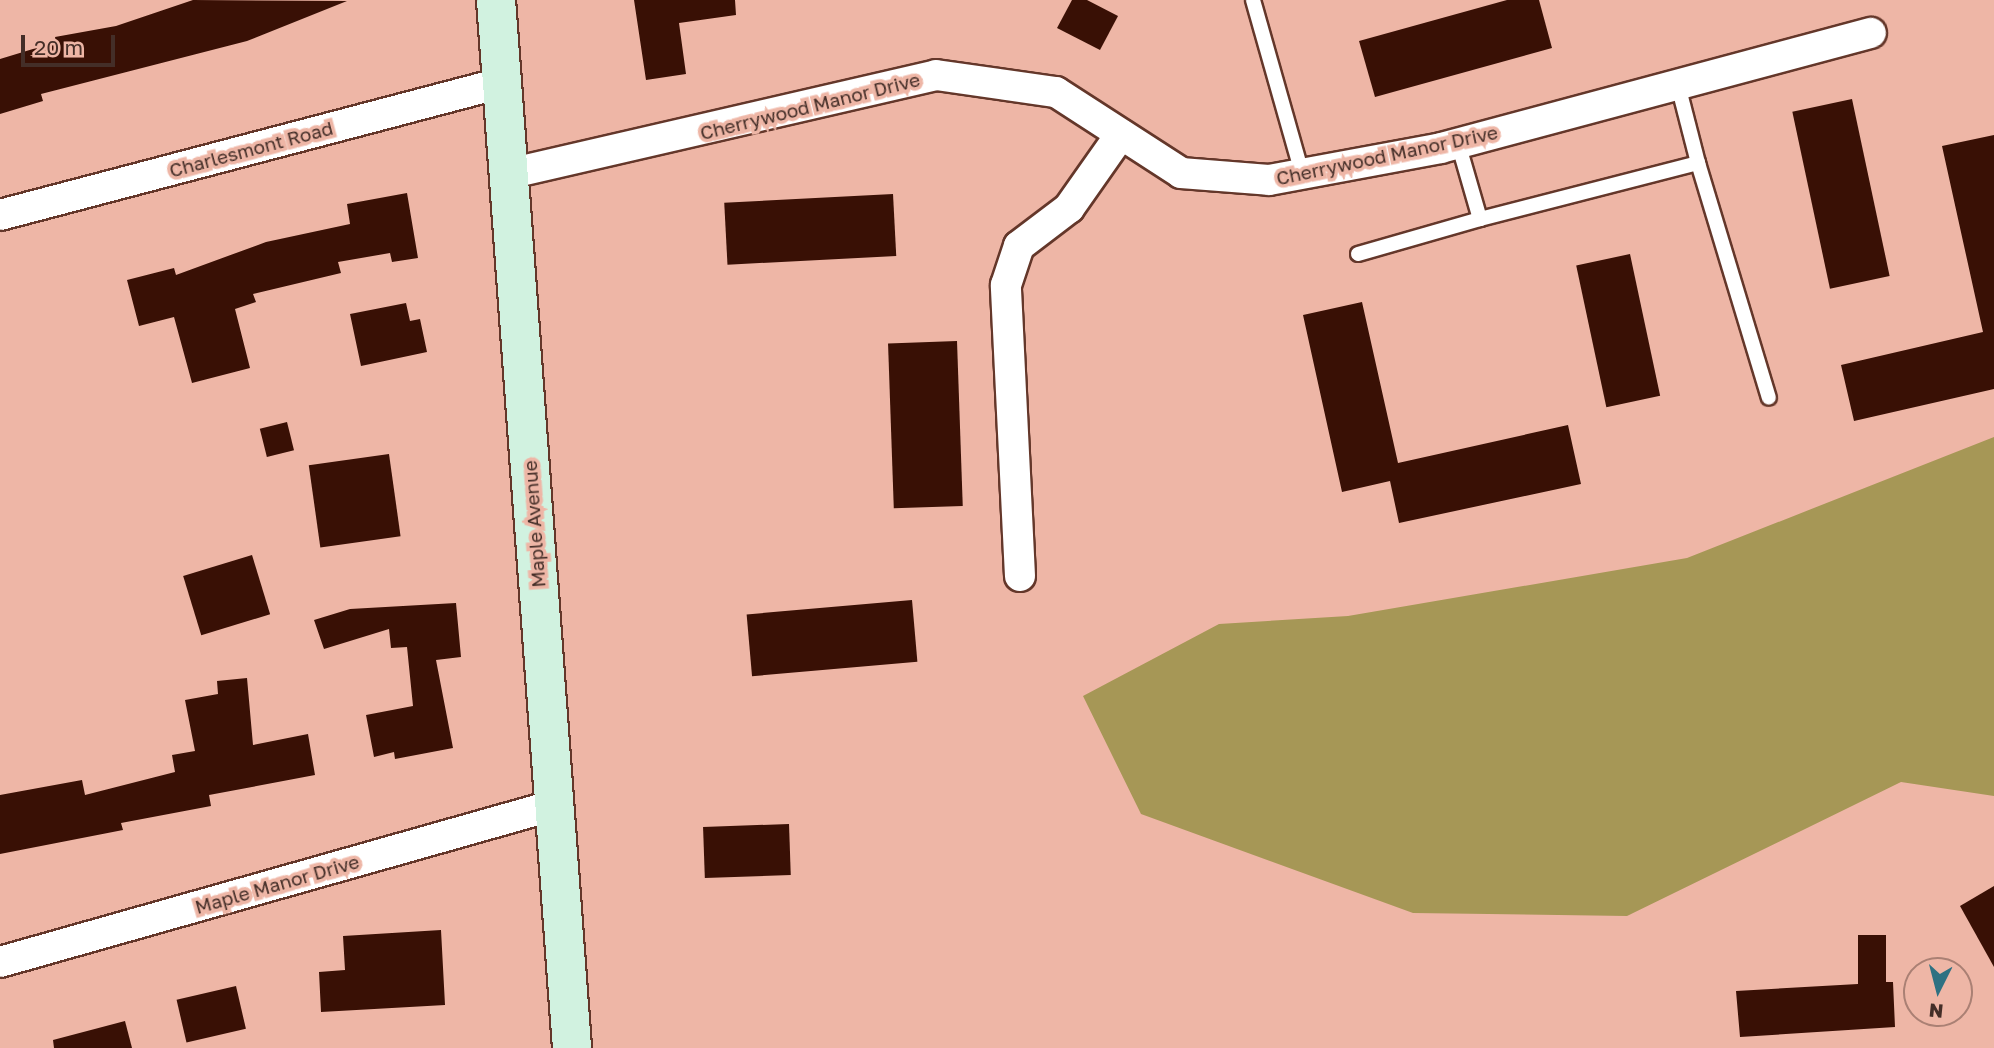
<!DOCTYPE html>
<html>
<head>
<meta charset="utf-8">
<style>
	body { margin:0 }
	#map { position:relative; width:1994px; height:1048px; overflow:hidden; background:#eeb6a6; font-family:"Golos Text",sans-serif }
	div>[style] { position:absolute }
	.green>* { inset:0; background:#a69756 }
	.building>* { inset:0; background:#391005; transform-origin:0 0 }
	.roads { filter:drop-shadow(2px 0 #64372a) drop-shadow(-2px 0 #64372a) drop-shadow(0 2px #64372a) drop-shadow(0 -2px #64372a) }
	.lane>* { height:14px; margin:-7px; padding:0 7px; transform-origin:7px; border-radius:7px; background:#fff }
	.street>* { height:30px; margin:-15px; padding:0 15px; transform-origin:15px; border-radius:15px; background:#fff }
	.secondary>* { height:38px; margin:-19px; padding:0 19px; transform-origin:19px; border-radius:19px; background:#d1f2e0 }
	span { translate:-50% -50%; white-space:nowrap; text-align:center; line-height:1.15; -webkit-text-stroke:7px #eeb6a6; paint-order:stroke }
	.street-label { font-size:19px; color:#442e28 }
	.north { position:absolute; left:1903px; top:957px; width:70px; height:70px; box-sizing:border-box; background:#eeb6a6; border:2px solid #aa8074; border-radius:50%; rotate:186deg; font-size:19px; font-weight:700; line-height:28px; text-align:center; color:#442e28 }
	.north::after { content:''; display:block; margin:auto; width:24px; height:32px; background:#2e7182; clip-path:polygon(50% 0,100% 100%,50% 72%,0 100%) }
	.scale { position:absolute; left:21px; top:35px; width:94px; height:32px; box-sizing:border-box; border:4px solid #442e28; border-top:0; padding-left:9px; font-size:21px; line-height:24px; white-space:nowrap; color:#442e28; -webkit-text-stroke:5px #eeb6a6; paint-order:stroke }
</style>
</head>
<body>
<div id="map">
	<div class="green">
		<i style="clip-path:polygon(1994px 437px,1994px 796px,1901px 782px,1627px 916px,1413px 913px,1141px 814px,1083px 696px,1219px 624px,1348px 616px,1687px 558px)"></i>
	</div>
	<div class="building">
		<i style="clip-path:polygon(193px 0,347px 1px,247px 41px,41px 94px,43px 101px,0 114px,0 59px,56px 42px,55px 37px,116px 26px)"></i>
		<i style="clip-path:polygon(634px 0,735px 0,736px 15px,679px 23px,686px 74px,646px 80px)"></i>
		<i style="clip-path:polygon(1072px 0,1087px 0,1118px 16px,1100px 50px,1057px 28px)"></i>
		<i style="clip-path:polygon(1507px 0,1539px 0,1552px 48px,1375px 97px,1359px 41px)"></i>
		<i style="left:1852px;top:99px;width:181px;height:61px;rotate:78deg"></i>
		<i style="clip-path:polygon(1994px 135px,1994px 389px,1854px 421px,1841px 365px,1983px 332px,1942px 146px)"></i>
		<i style="clip-path:polygon(407px 193px,418px 258px,392px 262px,390px 253px,338px 262px,341px 273px,253px 294px,256px 302px,235px 309px,250px 368px,192px 383px,174px 317px,139px 326px,127px 280px,174px 268px,176px 275px,266px 242px,350px 224px,347px 204px)"></i>
		<i style="left:893px;top:194px;width:62px;height:169px;rotate:87deg"></i>
		<i style="left:1630px;top:254px;width:145px;height:55px;rotate:78deg"></i>
		<i style="clip-path:polygon(1362px 302px,1398px 463px,1568px 425px,1581px 484px,1399px 523px,1390px 481px,1342px 492px,1303px 315px)"></i>
		<i style="clip-path:polygon(406px 303px,410px 321px,420px 319px,427px 352px,361px 366px,350px 314px)"></i>
		<i style="left:957px;top:341px;width:165px;height:69px;rotate:88deg"></i>
		<i style="left:287px;top:422px;width:29px;height:28px;rotate:76deg"></i>
		<i style="left:389px;top:454px;width:83px;height:81px;rotate:82deg"></i>
		<i style="left:252px;top:555px;width:62px;height:72px;rotate:73deg"></i>
		<i style="left:912px;top:600px;width:62px;height:166px;rotate:85deg"></i>
		<i style="clip-path:polygon(456px 603px,461px 657px,436px 660px,453px 748px,395px 759px,394px 752px,374px 757px,366px 715px,413px 706px,407px 647px,391px 648px,389px 629px,324px 649px,314px 620px,350px 609px)"></i>
		<i style="clip-path:polygon(247px 678px,253px 745px,308px 734px,315px 775px,209px 795px,211px 806px,121px 823px,123px 830px,0 854px,0 795px,82px 780px,85px 795px,175px 772px,172px 755px,195px 751px,185px 700px,218px 694px,217px 681px)"></i>
		<i style="left:789px;top:824px;width:51px;height:86px;rotate:88deg"></i>
		<i style="clip-path:polygon(1994px 886px,1994px 967px,1960px 906px)"></i>
		<i style="clip-path:polygon(441px 930px,445px 1005px,321px 1012px,319px 972px,345px 970px,343px 936px)"></i>
		<i style="clip-path:polygon(1858px 935px,1886px 935px,1886px 982px,1893px 982px,1895px 1027px,1740px 1037px,1736px 991px,1858px 984px)"></i>
		<i style="left:236px;top:986px;width:44px;height:61px;rotate:77deg"></i>
		<i style="clip-path:polygon(125px 1021px,132px 1048px,54px 1048px,53px 1040px)"></i>
	</div>
	<div class="roads">
		<div class="lane">
			<i style="left:1253px;top:0;width:180px;rotate:74.2deg"></i>
			<i style="left:1678px;top:85px;width:81px;rotate:75.6deg"></i>
			<i style="left:1480px;top:219px;width:225px;rotate:-14.4deg"></i>
			<i style="left:1698px;top:163px;width:245px;rotate:73.2deg"></i>
			<i style="left:1358px;top:254px;width:127px;rotate:-16deg"></i>
			<i style="left:1480px;top:219px;width:79px;rotate:-106.1deg"></i>
		</div>
		<div class="street">
			<i style="left:508px;top:174px;width:439px;rotate:-13deg"></i>
			<i style="left:936px;top:75px;width:121px;rotate:8.1deg"></i>
			<i style="left:1056px;top:92px;width:149px;rotate:32.9deg"></i>
			<i style="left:1181px;top:173px;width:88px;rotate:4.5deg"></i>
			<i style="left:1269px;top:180px;width:175px;rotate:-10.5deg"></i>
			<i style="left:1441px;top:148px;width:445px;rotate:-15deg"></i>
			<i style="left:0;top:215px;width:518px;rotate:-14.76deg"></i>
			<i style="left:1020px;top:576px;width:291px;rotate:-92.8deg"></i>
			<i style="left:1006px;top:285px;width:41px;rotate:-71.6deg"></i>
			<i style="left:1019px;top:246px;width:63px;rotate:-37.2deg"></i>
			<i style="left:1069px;top:208px;width:90px;rotate:-54.9deg"></i>
			<i style="left:0;top:962px;width:577px;rotate:-15.8deg"></i>
		</div>
		<div class="secondary">
			<i style="left:496px;top:0;width:1051px;rotate:85.85deg"></i>
		</div>
	</div>
	<div class="street-label">
		<span style="left:810px;top:106px;rotate:-14deg">Cherrywood Manor Drive</span>
		<span style="left:251px;top:149px;rotate:-15deg">Charlesmont Road</span>
		<span style="left:1387px;top:155px;rotate:-12deg">Cherrywood Manor Drive</span>
		<span style="left:534px;top:524px;rotate:-94deg">Maple Avenue</span>
		<span style="left:277px;top:884px;rotate:-16deg">Maple Manor Drive</span>
	</div>
	<div class="north">N</div>
	<div class="scale">20 m</div>
</div>
</body>
</html>
